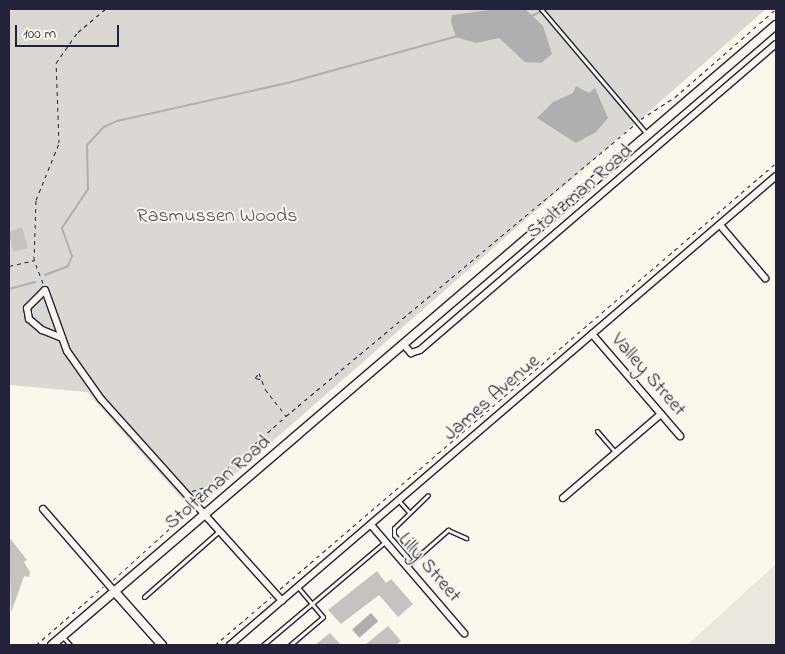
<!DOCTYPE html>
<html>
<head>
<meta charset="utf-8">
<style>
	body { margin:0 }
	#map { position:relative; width:785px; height:654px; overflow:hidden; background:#fbf7ec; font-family:"Indie Flower",sans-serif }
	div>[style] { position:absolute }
	.built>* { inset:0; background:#ebe7df }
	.green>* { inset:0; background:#dbd8d3 }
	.water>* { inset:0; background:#b1aeb0; transform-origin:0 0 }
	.stream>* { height:2px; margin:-1px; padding:0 1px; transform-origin:1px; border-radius:1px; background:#b1aeb0 }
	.building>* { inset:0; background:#c6c2c0 }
	.path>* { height:1px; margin-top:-0.5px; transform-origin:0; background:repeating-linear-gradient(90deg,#22223b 0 4px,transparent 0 8px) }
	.roads { filter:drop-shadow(1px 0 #22223b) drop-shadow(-1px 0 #22223b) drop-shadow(0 1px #22223b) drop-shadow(0 -1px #22223b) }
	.service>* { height:3px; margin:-1.5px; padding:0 1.5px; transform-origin:1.5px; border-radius:1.5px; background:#fbf7ec }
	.minor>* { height:6px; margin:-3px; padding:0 3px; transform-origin:3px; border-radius:3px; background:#fbf7ec }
	.tertiary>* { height:8px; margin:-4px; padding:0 4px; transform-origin:4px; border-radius:4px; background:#fbf7ec }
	span { translate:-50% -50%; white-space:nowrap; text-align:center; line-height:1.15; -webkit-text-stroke:4px #fbf7ec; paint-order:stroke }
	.street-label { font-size:20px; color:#22223b }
	.park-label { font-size:20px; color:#505061 }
	.frame { position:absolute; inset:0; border:10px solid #22223b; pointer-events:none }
	.scale { position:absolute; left:15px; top:25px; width:104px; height:22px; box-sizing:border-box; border:2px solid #22223b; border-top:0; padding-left:6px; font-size:15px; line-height:18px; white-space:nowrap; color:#22223b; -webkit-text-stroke:4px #fbf7ec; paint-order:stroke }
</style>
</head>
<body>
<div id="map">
	<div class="built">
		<i style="clip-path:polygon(776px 564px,776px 645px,687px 645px)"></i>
	</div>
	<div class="green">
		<i style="clip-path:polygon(9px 9px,766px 9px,193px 511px,87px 392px,9px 385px)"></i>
	</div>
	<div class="water">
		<i style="clip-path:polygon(497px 9px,525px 9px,543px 26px,552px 54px,541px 63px,525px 62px,499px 38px,476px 43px,456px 37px,451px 22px,452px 15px)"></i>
		<i style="clip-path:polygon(576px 86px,589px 93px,595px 88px,608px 118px,596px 132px,576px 143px,537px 118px,553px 102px,573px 93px)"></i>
		<i style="left:371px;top:613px;width:11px;height:25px;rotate:49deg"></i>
	</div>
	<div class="stream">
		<i style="left:530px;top:17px;width:17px;rotate:-28deg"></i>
		<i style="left:45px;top:275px;width:25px;rotate:-21deg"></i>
		<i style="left:68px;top:266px;width:11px;rotate:-68deg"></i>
		<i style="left:72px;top:256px;width:30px;rotate:-110deg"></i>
		<i style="left:62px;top:228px;width:47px;rotate:-56.3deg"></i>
		<i style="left:88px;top:189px;width:44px;rotate:-91.3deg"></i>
		<i style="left:87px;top:145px;width:25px;rotate:-47deg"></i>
		<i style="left:104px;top:127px;width:14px;rotate:-25deg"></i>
		<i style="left:117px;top:121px;width:178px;rotate:-12.6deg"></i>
		<i style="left:291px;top:82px;width:173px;rotate:-15.4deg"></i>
		<i style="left:9px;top:289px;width:27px;rotate:-15deg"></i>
	</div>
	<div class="building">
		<i style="clip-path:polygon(22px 227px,28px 248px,13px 252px,9px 232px)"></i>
		<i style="clip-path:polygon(9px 537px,27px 560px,24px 562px,30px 572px,29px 577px,24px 576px,11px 613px)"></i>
		<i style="clip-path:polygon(377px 571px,386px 583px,391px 579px,413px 604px,398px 617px,379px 595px,341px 624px,328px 610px)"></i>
		<i style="clip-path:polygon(388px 626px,401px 641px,396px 645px,365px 645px)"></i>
		<i style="clip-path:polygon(330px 633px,341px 645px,315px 645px)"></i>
	</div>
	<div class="path">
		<i style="left:641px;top:119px;width:40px;rotate:-32.9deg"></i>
		<i style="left:675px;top:97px;width:134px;rotate:-41.1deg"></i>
		<i style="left:9px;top:266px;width:26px;rotate:-13deg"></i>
		<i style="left:43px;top:283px;width:25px;rotate:-111deg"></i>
		<i style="left:34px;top:260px;width:60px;rotate:-88.1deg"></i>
		<i style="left:36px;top:200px;width:61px;rotate:-68deg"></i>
		<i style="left:59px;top:143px;width:80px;rotate:-92.1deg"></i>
		<i style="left:56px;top:63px;width:38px;rotate:-55deg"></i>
		<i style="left:78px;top:32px;width:35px;rotate:-40deg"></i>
		<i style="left:260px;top:379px;width:5px;rotate:-169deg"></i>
		<i style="left:255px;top:378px;width:6px;rotate:-51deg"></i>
		<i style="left:259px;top:373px;width:17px;rotate:69deg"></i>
		<i style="left:265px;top:389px;width:34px;rotate:52deg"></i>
		<i style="left:286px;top:416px;width:454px;rotate:-39.9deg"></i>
		<i style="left:192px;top:491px;width:17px;rotate:-17deg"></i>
		<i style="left:208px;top:486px;width:105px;rotate:-41.9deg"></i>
		<i style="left:113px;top:580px;width:105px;rotate:-42.3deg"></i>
		<i style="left:280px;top:589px;width:654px;rotate:-40.66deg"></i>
		<i style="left:36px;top:645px;width:89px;rotate:-40.9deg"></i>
		<i style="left:215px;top:645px;width:74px;rotate:-40.6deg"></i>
	</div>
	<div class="roads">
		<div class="service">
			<i style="left:541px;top:9px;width:164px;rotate:49.7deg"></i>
			<i style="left:597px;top:431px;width:29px;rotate:49deg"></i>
			<i style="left:399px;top:501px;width:15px;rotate:48deg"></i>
			<i style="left:415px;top:559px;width:32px;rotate:-131deg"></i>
			<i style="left:394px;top:535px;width:7px;rotate:-90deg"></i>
			<i style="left:394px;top:528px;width:47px;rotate:-44.1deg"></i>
			<i style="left:407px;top:566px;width:55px;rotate:-41.3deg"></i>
			<i style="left:448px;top:530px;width:20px;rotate:24deg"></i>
			<i style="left:144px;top:597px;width:100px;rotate:-41.3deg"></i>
			<i style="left:63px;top:637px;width:11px;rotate:49deg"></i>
			<i style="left:263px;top:645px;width:160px;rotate:-40.2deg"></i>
			<i style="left:290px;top:645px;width:43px;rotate:-40.3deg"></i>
			<i style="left:323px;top:617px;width:39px;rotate:-130deg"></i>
		</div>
		<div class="minor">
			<i style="left:720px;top:225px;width:70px;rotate:49.7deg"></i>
			<i style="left:592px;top:334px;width:135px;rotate:49.2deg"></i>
			<i style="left:62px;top:338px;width:22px;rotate:-158deg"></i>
			<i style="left:42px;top:330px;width:17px;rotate:-140deg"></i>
			<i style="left:29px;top:319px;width:11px;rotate:-100deg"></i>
			<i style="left:27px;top:308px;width:25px;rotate:-45deg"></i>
			<i style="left:45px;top:290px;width:65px;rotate:70.2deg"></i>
			<i style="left:67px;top:351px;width:59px;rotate:54.7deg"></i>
			<i style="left:101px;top:399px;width:271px;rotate:48.1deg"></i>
			<i style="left:404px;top:345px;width:11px;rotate:49deg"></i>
			<i style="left:411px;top:353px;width:9px;rotate:-18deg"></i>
			<i style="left:420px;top:350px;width:469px;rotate:-40.7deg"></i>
			<i style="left:563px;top:498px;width:129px;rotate:-40.6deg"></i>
			<i style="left:43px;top:509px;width:110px;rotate:49.1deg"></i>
			<i style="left:371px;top:525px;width:143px;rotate:49.3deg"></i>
			<i style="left:230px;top:645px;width:720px;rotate:-40.66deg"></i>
		</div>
		<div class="tertiary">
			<i style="left:115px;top:592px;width:71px;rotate:48.4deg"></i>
			<i style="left:52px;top:645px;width:953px;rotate:-40.58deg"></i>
		</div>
	</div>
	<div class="street-label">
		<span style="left:580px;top:192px;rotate:-41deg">Stoltzman Road</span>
		<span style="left:648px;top:375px;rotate:49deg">Valley Street</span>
		<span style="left:492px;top:398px;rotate:-41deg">James Avenue</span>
		<span style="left:218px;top:483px;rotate:-41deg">Stoltzman Road</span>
		<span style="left:429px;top:568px;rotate:49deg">Lilly Street</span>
	</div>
	<div class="park-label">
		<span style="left:217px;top:216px">Rasmussen Woods</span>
	</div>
	<div class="frame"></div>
	<div class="scale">100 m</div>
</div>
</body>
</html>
